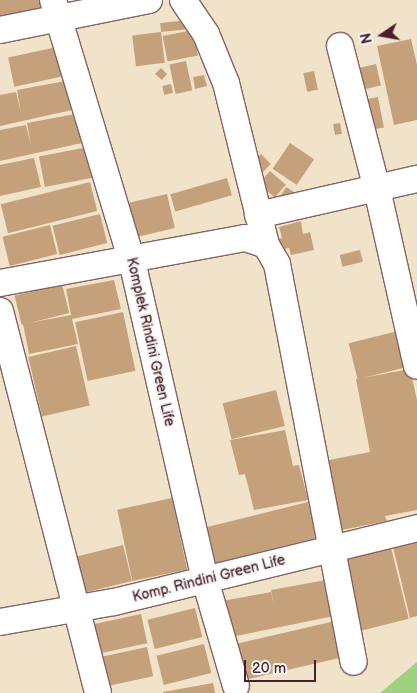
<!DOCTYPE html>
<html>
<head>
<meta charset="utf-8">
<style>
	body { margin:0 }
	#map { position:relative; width:417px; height:693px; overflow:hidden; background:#f1e3ca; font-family:"Balsamiq Sans",sans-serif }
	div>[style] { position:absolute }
	.green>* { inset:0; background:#a0d180 }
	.building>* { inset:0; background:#c5a17b; transform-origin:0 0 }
	.roads { filter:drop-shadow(1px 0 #846463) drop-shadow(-1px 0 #846463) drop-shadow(0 1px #846463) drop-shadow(0 -1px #846463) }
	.minor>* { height:26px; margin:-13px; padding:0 13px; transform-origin:13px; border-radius:13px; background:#fff }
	span { translate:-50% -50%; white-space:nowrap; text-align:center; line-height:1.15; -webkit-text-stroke:4px #f6f6f2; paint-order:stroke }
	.street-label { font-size:14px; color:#4a1f2b }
	.north { position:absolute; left:357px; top:10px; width:50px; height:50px; -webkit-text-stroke:4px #f6f6f2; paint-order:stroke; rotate:258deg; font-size:14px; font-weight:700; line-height:20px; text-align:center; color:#4a1f2b }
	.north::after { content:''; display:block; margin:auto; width:18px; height:22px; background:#4a1f2b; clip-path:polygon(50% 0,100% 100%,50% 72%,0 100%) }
	.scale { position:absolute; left:244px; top:660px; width:72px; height:22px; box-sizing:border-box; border:2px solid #4a1f2b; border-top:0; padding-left:6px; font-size:15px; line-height:18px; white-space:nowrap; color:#4a1f2b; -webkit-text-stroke:4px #f6f6f2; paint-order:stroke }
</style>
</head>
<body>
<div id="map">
	<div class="green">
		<i style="clip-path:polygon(417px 662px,417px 693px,380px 693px)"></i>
	</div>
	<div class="building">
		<i style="clip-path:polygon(0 0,46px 0,49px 16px,0 24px)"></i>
		<i style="left:189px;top:20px;width:9px;height:29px;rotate:84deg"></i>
		<i style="left:193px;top:30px;width:26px;height:31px;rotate:79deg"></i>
		<i style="left:161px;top:32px;width:31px;height:29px;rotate:83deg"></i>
		<i style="clip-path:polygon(411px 39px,417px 65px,417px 120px,394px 125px,377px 46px)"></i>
		<i style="left:57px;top:47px;width:30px;height:50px;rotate:78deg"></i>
		<i style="left:186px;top:61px;width:30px;height:17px;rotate:78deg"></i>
		<i style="left:376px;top:64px;width:22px;height:26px;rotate:77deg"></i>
		<i style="clip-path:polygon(161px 68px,167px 74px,162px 80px,155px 74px)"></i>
		<i style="left:314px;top:71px;width:19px;height:11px;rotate:78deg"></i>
		<i style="clip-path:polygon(204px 75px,207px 86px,195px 89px,193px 77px)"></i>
		<i style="clip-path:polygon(65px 81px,72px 110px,0 126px,0 95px,16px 92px,21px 113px,17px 90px)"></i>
		<i style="left:171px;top:84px;width:9px;height:9px;rotate:77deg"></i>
		<i style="left:378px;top:97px;width:31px;height:24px;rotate:79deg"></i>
		<i style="clip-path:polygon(75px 114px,82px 143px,0 161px,0 130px,26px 125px,31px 146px,27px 123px)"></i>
		<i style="left:340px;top:123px;width:11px;height:7px;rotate:80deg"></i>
		<i style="left:290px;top:143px;width:29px;height:31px;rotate:34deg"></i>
		<i style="left:88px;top:147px;width:31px;height:50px;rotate:79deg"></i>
		<i style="left:261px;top:154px;width:14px;height:11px;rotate:45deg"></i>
		<i style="clip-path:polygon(34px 158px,41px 187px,0 196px,0 165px)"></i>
		<i style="left:270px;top:171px;width:21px;height:17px;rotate:41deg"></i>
		<i style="left:227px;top:178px;width:18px;height:59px;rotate:74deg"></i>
		<i style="left:90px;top:182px;width:30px;height:92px;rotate:76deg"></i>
		<i style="left:286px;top:187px;width:15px;height:11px;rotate:32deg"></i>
		<i style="left:167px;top:194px;width:35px;height:39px;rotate:77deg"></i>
		<i style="left:100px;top:214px;width:30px;height:49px;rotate:76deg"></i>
		<i style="clip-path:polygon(301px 221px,303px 234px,310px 232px,314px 250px,291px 255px,289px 248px,279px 250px,277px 239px,282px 238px,279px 227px)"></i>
		<i style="left:50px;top:225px;width:30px;height:49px;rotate:76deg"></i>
		<i style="left:360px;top:250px;width:12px;height:21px;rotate:76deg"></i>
		<i style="clip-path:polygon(114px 280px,121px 309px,72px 319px,78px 344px,29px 354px,23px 324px,71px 315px,66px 289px)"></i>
		<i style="left:62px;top:284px;width:30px;height:49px;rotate:76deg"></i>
		<i style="left:123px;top:312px;width:60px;height:49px;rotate:78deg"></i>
		<i style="left:402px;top:330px;width:37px;height:55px;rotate:76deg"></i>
		<i style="left:76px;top:346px;width:61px;height:49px;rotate:77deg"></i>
		<i style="clip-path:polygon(410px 369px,417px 400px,417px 510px,385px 516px,387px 521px,332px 532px,319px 462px,370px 452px,356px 379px)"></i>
		<i style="left:276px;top:390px;width:37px;height:55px;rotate:76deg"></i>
		<i style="clip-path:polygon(285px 430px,293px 466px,299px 465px,308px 500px,254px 510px,245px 474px,239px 475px,230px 440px)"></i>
		<i style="left:172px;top:498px;width:73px;height:56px;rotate:78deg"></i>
		<i style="left:308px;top:502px;width:37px;height:109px;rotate:76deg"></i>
		<i style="clip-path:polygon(417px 543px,417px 616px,410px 618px,393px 547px)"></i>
		<i style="left:123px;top:545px;width:37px;height:54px;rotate:76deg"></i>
		<i style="left:391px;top:548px;width:73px;height:55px;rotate:76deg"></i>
		<i style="clip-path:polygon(326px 580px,334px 616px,226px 638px,217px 602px,271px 592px,274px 605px,271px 590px)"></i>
		<i style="left:195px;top:608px;width:30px;height:49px;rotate:76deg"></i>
		<i style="left:141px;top:614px;width:30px;height:49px;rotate:78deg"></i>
		<i style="left:335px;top:621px;width:37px;height:111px;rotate:77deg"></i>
		<i style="left:204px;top:644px;width:30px;height:49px;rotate:76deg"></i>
		<i style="left:147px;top:647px;width:30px;height:49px;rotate:78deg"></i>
		<i style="clip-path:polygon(213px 683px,215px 693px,163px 693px,163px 692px)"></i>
	</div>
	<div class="roads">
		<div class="minor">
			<i style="left:53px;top:0;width:273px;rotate:73.2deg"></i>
			<i style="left:132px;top:261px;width:327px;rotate:77.1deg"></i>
			<i style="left:205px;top:580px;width:110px;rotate:73.7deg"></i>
			<i style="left:183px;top:0;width:41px;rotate:55.9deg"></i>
			<i style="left:206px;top:34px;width:53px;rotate:67.8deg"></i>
			<i style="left:226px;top:83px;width:167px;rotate:76.1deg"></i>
			<i style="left:0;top:30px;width:152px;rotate:-11.4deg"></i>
			<i style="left:340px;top:46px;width:148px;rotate:75.5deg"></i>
			<i style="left:377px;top:189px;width:181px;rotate:77.3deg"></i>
			<i style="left:258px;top:215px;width:163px;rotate:-12.8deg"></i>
			<i style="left:0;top:283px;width:249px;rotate:-10.4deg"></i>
			<i style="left:245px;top:238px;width:22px;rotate:18deg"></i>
			<i style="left:266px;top:245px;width:22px;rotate:60deg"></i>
			<i style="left:277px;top:264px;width:405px;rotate:79.1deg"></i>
			<i style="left:0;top:311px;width:394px;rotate:75.6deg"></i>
			<i style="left:0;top:622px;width:116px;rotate:-10deg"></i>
			<i style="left:114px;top:602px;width:312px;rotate:-13.7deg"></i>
		</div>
	</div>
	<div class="street-label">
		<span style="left:150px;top:342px;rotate:77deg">Komplek Rindini Green Life</span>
		<span style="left:209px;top:579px;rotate:-14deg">Komp. Rindini Green Life</span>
	</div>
	<div class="north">N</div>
	<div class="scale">20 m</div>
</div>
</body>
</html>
